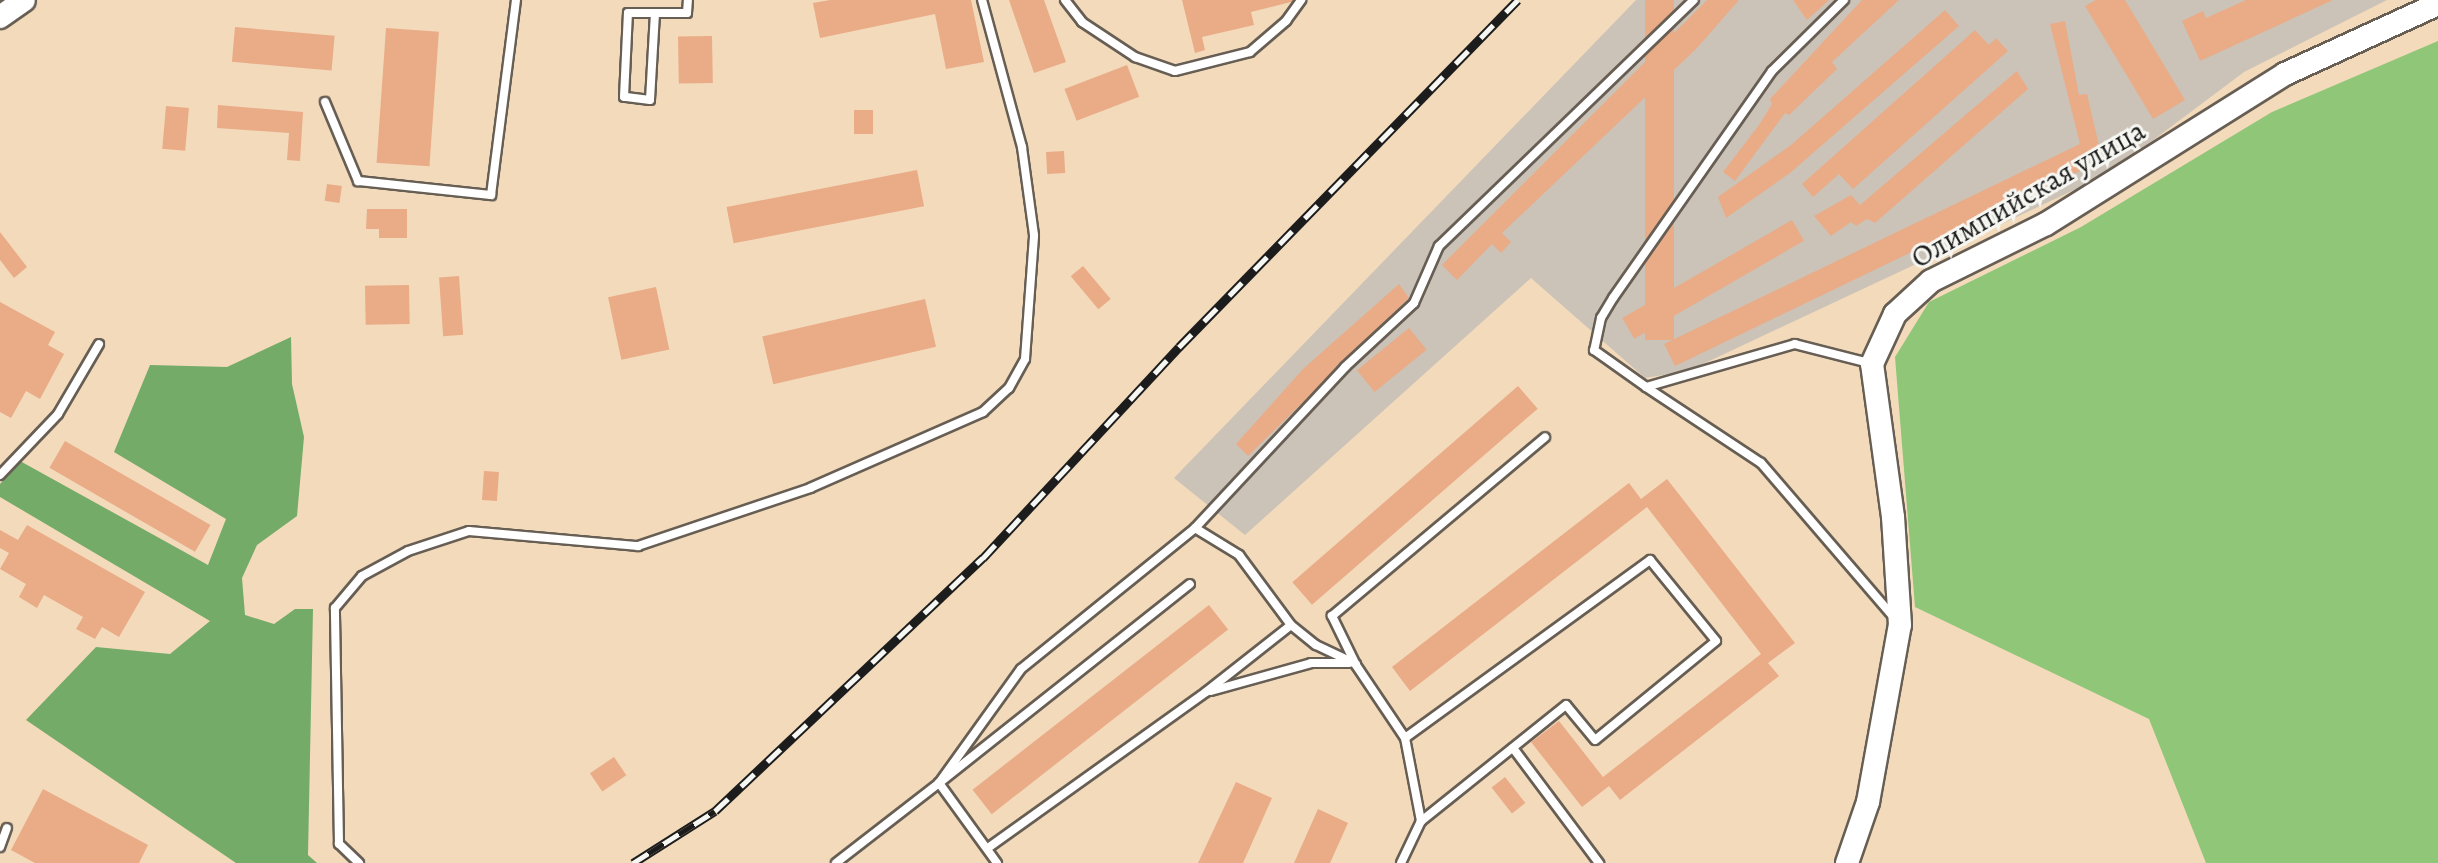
<!DOCTYPE html>
<html>
<head>
<meta charset="utf-8">
<style>
	body { margin:0 }
	#map { position:relative; width:2438px; height:863px; overflow:hidden; background:#f2dabb; font-family:Alegreya,serif }
	div>[style] { position:absolute }
	.industrial>* { inset:0; background:#cbc3b8 }
	.green>* { inset:0; background:#90c678 }
	.forest>* { inset:0; background:#74ab68 }
	.building>* { inset:0; background:#eaab87; transform-origin:0 0 }
	.roads { filter:drop-shadow(2px 0 #675e54) drop-shadow(-2px 0 #675e54) drop-shadow(0 2px #675e54) drop-shadow(0 -2px #675e54) }
	.lane>* { height:8px; margin:-4px; padding:0 4px; transform-origin:4px; border-radius:4px; background:#fff }
	.secondary>* { height:22px; margin:-11px; padding:0 11px; transform-origin:11px; border-radius:11px; background:#fff }
	.rail>* { height:9px; margin-top:-4.5px; transform-origin:0; background:repeating-linear-gradient(90deg,#f6f6f2 0 18px,#1c1c1c 0 36px); box-sizing:border-box; border-block:2px solid #1c1c1c }
	span { translate:-50% -50%; white-space:nowrap; text-align:center; line-height:1.15; -webkit-text-stroke:6px #f6f6f2; paint-order:stroke }
	.street-label { font-size:30px; color:#1c1c1c }
</style>
</head>
<body>
<div id="map">
	<div class="industrial">
		<i style="clip-path:polygon(1636px 0,2387px 0,2244px 72px,2108px 174px,1688px 371px,1645px 378px,1531px 278px,1245px 535px,1174px 478px)"></i>
	</div>
	<div class="green">
		<i style="clip-path:polygon(2438px 41px,2438px 863px,2206px 863px,2149px 719px,1915px 607px,1895px 357px,1929px 302px,2081px 227px,2272px 112px)"></i>
	</div>
	<div class="forest">
		<i style="clip-path:polygon(291px 337px,292px 384px,304px 437px,297px 516px,257px 545px,242px 578px,245px 615px,274px 624px,295px 609px,313px 609px,308px 855px,317px 863px,236px 863px,26px 720px,96px 647px,170px 654px,210px 621px,0 497px,0 484px,20px 461px,208px 565px,226px 519px,114px 452px,150px 365px,227px 367px)"></i>
	</div>
	<div class="building">
		<i style="clip-path:polygon(830px 0,971px 0,984px 62px,946px 69px,935px 14px,820px 38px,813px 3px)"></i>
		<i style="clip-path:polygon(1009px 0,1044px 0,1066px 62px,1034px 73px)"></i>
		<i style="clip-path:polygon(1182px 0,1295px 0,1295px 1px,1251px 12px,1254px 25px,1202px 37px,1205px 50px,1195px 53px)"></i>
		<i style="left:1645px;top:0;width:29px;height:340px"></i>
		<i style="clip-path:polygon(1707px 0,1739px 0,1697px 48px,1502px 233px,1511px 242px,1501px 253px,1492px 244px,1457px 280px,1442px 265px)"></i>
		<i style="clip-path:polygon(1793px 0,1829px 0,1807px 20px)"></i>
		<i style="clip-path:polygon(1862px 0,1899px 0,1832px 62px,1837px 69px,1789px 115px,1785px 113px,1735px 181px,1723px 172px,1759px 125px,1772px 104px,1770px 99px)"></i>
		<i style="clip-path:polygon(2096px 0,2125px 0,2185px 100px,2153px 119px,2085px 6px)"></i>
		<i style="clip-path:polygon(2246px 0,2333px 0,2200px 61px,2182px 21px,2203px 11px,2206px 18px)"></i>
		<i style="clip-path:polygon(1945px 10px,1959px 26px,1790px 173px,1726px 218px,1718px 197px,1791px 145px)"></i>
		<i style="clip-path:polygon(2065px 21px,2079px 95px,2087px 94px,2101px 154px,2083px 161px,2084px 169px,1675px 366px,1664px 344px,2080px 144px,2050px 24px)"></i>
		<i style="left:235px;top:27px;width:100px;height:35px;rotate:5deg"></i>
		<i style="left:386px;top:28px;width:53px;height:135px;rotate:4deg"></i>
		<i style="clip-path:polygon(1975px 30px,1989px 45px,1996px 38px,2008px 51px,1853px 189px,1839px 174px,1813px 197px,1802px 184px)"></i>
		<i style="left:712px;top:36px;width:47px;height:34px;rotate:89deg"></i>
		<i style="left:1127px;top:65px;width:34px;height:67px;rotate:69deg"></i>
		<i style="clip-path:polygon(2017px 71px,2028px 89px,1875px 223px,1867px 219px,1856px 226px,1851px 222px,1831px 236px,1814px 216px,1851px 195px,1860px 205px)"></i>
		<i style="clip-path:polygon(218px 105px,303px 112px,300px 161px,287px 160px,289px 133px,217px 128px)"></i>
		<i style="left:166px;top:106px;width:23px;height:43px;rotate:5deg"></i>
		<i style="left:854px;top:110px;width:19px;height:24px"></i>
		<i style="left:1064px;top:151px;width:22px;height:18px;rotate:87deg"></i>
		<i style="left:917px;top:170px;width:37px;height:194px;rotate:79deg"></i>
		<i style="left:327px;top:184px;width:15px;height:17px;rotate:8deg"></i>
		<i style="clip-path:polygon(367px 209px,407px 209px,407px 238px,379px 238px,379px 229px,366px 229px)"></i>
		<i style="left:1792px;top:220px;width:24px;height:196px;rotate:60deg"></i>
		<i style="clip-path:polygon(0 232px,27px 267px,14px 278px,0 260px)"></i>
		<i style="left:1083px;top:266px;width:43px;height:16px;rotate:50deg"></i>
		<i style="left:459px;top:276px;width:59px;height:20px;rotate:86deg"></i>
		<i style="clip-path:polygon(1399px 284px,1409px 298px,1248px 456px,1236px 444px,1303px 369px)"></i>
		<i style="left:409px;top:285px;width:39px;height:44px;rotate:89deg"></i>
		<i style="left:656px;top:287px;width:64px;height:49px;rotate:78deg"></i>
		<i style="left:925px;top:299px;width:49px;height:167px;rotate:77deg"></i>
		<i style="clip-path:polygon(0 302px,55px 332px,48px 345px,64px 354px,40px 399px,26px 391px,11px 418px,0 412px)"></i>
		<i style="left:1409px;top:328px;width:28px;height:67px;rotate:51deg"></i>
		<i style="left:1518px;top:386px;width:30px;height:299px;rotate:49deg"></i>
		<i style="left:65px;top:441px;width:168px;height:31px;rotate:30deg"></i>
		<i style="left:484px;top:471px;width:15px;height:29px;rotate:4deg"></i>
		<i style="clip-path:polygon(1667px 479px,1795px 643px,1768px 663px,1779px 676px,1620px 800px,1609px 786px,1582px 807px,1531px 742px,1559px 721px,1603px 777px,1761px 654px,1647px 507px,1410px 691px,1392px 667px,1629px 483px,1641px 499px)"></i>
		<i style="clip-path:polygon(27px 525px,145px 592px,119px 637px,102px 627px,95px 639px,76px 629px,83px 617px,44px 595px,37px 608px,19px 597px,26px 584px,0 569px,9px 553px,0 548px,0 530px,18px 540px)"></i>
		<i style="left:1209px;top:605px;width:31px;height:300px;rotate:52deg"></i>
		<i style="left:614px;top:757px;width:22px;height:29px;rotate:56deg"></i>
		<i style="left:1505px;top:777px;width:33px;height:17px;rotate:52deg"></i>
		<i style="clip-path:polygon(1236px 782px,1272px 798px,1243px 863px,1198px 863px)"></i>
		<i style="clip-path:polygon(43px 789px,148px 845px,139px 863px,35px 863px,11px 850px)"></i>
		<i style="clip-path:polygon(1318px 809px,1348px 823px,1330px 863px,1294px 863px)"></i>
	</div>
	<div class="roads">
		<div class="lane">
			<i style="left:1065px;top:0;width:28px;rotate:52deg"></i>
			<i style="left:1082px;top:22px;width:64px;rotate:33.4deg"></i>
			<i style="left:1135px;top:57px;width:42px;rotate:19.3deg"></i>
			<i style="left:1175px;top:71px;width:77px;rotate:-14.2deg"></i>
			<i style="left:1250px;top:52px;width:48px;rotate:-40.7deg"></i>
			<i style="left:1286px;top:21px;width:26px;rotate:-54deg"></i>
			<i style="left:1844px;top:0;width:101px;rotate:135.4deg"></i>
			<i style="left:1772px;top:71px;width:277px;rotate:125deg"></i>
			<i style="left:1613px;top:298px;width:23px;rotate:121deg"></i>
			<i style="left:1601px;top:318px;width:33px;rotate:102deg"></i>
			<i style="left:1594px;top:350px;width:64px;rotate:35.4deg"></i>
			<i style="left:1646px;top:387px;width:155px;rotate:-16.1deg"></i>
			<i style="left:1795px;top:344px;width:76px;rotate:14.4deg"></i>
			<i style="left:655px;top:13px;width:87px;rotate:93.3deg"></i>
			<i style="left:650px;top:100px;width:26px;rotate:-173deg"></i>
			<i style="left:624px;top:97px;width:84px;rotate:-87.3deg"></i>
			<i style="left:628px;top:13px;width:59px"></i>
			<i style="left:687px;top:13px;width:13px;rotate:-86deg"></i>
			<i style="left:325px;top:102px;width:86px;rotate:67.3deg"></i>
			<i style="left:358px;top:181px;width:134px;rotate:6deg"></i>
			<i style="left:491px;top:195px;width:197px;rotate:-82.7deg"></i>
			<i style="left:1646px;top:387px;width:138px;rotate:33.5deg"></i>
			<i style="left:1761px;top:463px;width:206px;rotate:49.3deg"></i>
			<i style="left:0;top:475px;width:84px;rotate:-46.4deg"></i>
			<i style="left:58px;top:414px;width:81px;rotate:-59.6deg"></i>
			<i style="left:1195px;top:528px;width:52px;rotate:31.5deg"></i>
			<i style="left:1239px;top:555px;width:87px;rotate:53.4deg"></i>
			<i style="left:1291px;top:625px;width:32px;rotate:39deg"></i>
			<i style="left:1316px;top:645px;width:44px;rotate:25.4deg"></i>
			<i style="left:1211px;top:691px;width:104px;rotate:-15.6deg"></i>
			<i style="left:1311px;top:663px;width:38px"></i>
			<i style="left:1405px;top:738px;width:303px;rotate:-36deg"></i>
			<i style="left:1650px;top:560px;width:104px;rotate:50.8deg"></i>
			<i style="left:1716px;top:641px;width:156px;rotate:140.7deg"></i>
			<i style="left:1595px;top:740px;width:45px;rotate:-129.6deg"></i>
			<i style="left:1566px;top:705px;width:186px;rotate:141.3deg"></i>
			<i style="left:1513px;top:748px;width:144px;rotate:53.2deg"></i>
			<i style="left:0;top:847px;width:20px;rotate:-70deg"></i>
			<i style="left:988px;top:848px;width:268px;rotate:-35.6deg"></i>
			<i style="left:1206px;top:692px;width:108px;rotate:-38.2deg"></i>
			<i style="left:359px;top:863px;width:28px;rotate:-136deg"></i>
			<i style="left:339px;top:844px;width:236px;rotate:-91deg"></i>
			<i style="left:335px;top:608px;width:42px;rotate:-49.8deg"></i>
			<i style="left:362px;top:576px;width:52px;rotate:-28.5deg"></i>
			<i style="left:408px;top:551px;width:64px;rotate:-18.2deg"></i>
			<i style="left:469px;top:531px;width:170px;rotate:5.1deg"></i>
			<i style="left:638px;top:546px;width:182px;rotate:-18.6deg"></i>
			<i style="left:810px;top:488px;width:189px;rotate:-23.7deg"></i>
			<i style="left:983px;top:412px;width:35px;rotate:-43deg"></i>
			<i style="left:1009px;top:388px;width:33px;rotate:-61deg"></i>
			<i style="left:1025px;top:359px;width:124px;rotate:-85.8deg"></i>
			<i style="left:1034px;top:235px;width:89px;rotate:-97.8deg"></i>
			<i style="left:1022px;top:147px;width:152px;rotate:-105.2deg"></i>
			<i style="left:836px;top:863px;width:130px;rotate:-37.8deg"></i>
			<i style="left:939px;top:783px;width:140px;rotate:-54.3deg"></i>
			<i style="left:1021px;top:669px;width:224px;rotate:-39deg"></i>
			<i style="left:1195px;top:528px;width:220px;rotate:-47deg"></i>
			<i style="left:1345px;top:367px;width:94px;rotate:-42.8deg"></i>
			<i style="left:1414px;top:303px;width:62px;rotate:-66.3deg"></i>
			<i style="left:1439px;top:246px;width:354px;rotate:-44deg"></i>
			<i style="left:997px;top:863px;width:99px;rotate:-125.9deg"></i>
			<i style="left:939px;top:783px;width:320px;rotate:-38.4deg"></i>
			<i style="left:1401px;top:863px;width:47px;rotate:-64.5deg"></i>
			<i style="left:1421px;top:821px;width:85px;rotate:-100.9deg"></i>
			<i style="left:1405px;top:738px;width:88px;rotate:-123.9deg"></i>
			<i style="left:1356px;top:665px;width:55px;rotate:-116.1deg"></i>
			<i style="left:1332px;top:616px;width:278px;rotate:-40deg"></i>
		</div>
		<div class="secondary">
			<i style="left:0;top:17px;width:29px;rotate:-35deg"></i>
			<i style="left:1847px;top:863px;width:65px;rotate:-71deg"></i>
			<i style="left:1868px;top:802px;width:180px;rotate:-79.8deg"></i>
			<i style="left:1900px;top:625px;width:108px;rotate:-93.7deg"></i>
			<i style="left:1893px;top:517px;width:154px;rotate:-97.8deg"></i>
			<i style="left:1872px;top:364px;width:55px;rotate:-65.3deg"></i>
			<i style="left:1895px;top:314px;width:49px;rotate:-42.5deg"></i>
			<i style="left:1931px;top:281px;width:128px;rotate:-26.4deg"></i>
			<i style="left:2046px;top:224px;width:282px;rotate:-32.1deg"></i>
			<i style="left:2285px;top:74px;width:168px;rotate:-24.6deg"></i>
		</div>
	</div>
	<div class="rail">
		<i style="left:633px;top:863px;width:97px;rotate:-32.4deg"></i>
		<i style="left:715px;top:811px;width:369px;rotate:-43.4deg"></i>
		<i style="left:983px;top:558px;width:288px;rotate:-47.1deg"></i>
		<i style="left:1179px;top:347px;width:485px;rotate:-45.7deg"></i>
	</div>
	<div class="street-label">
		<span style="left:2028px;top:194px;rotate:-30deg">Олимпийская улица</span>
	</div>
</div>
</body>
</html>
